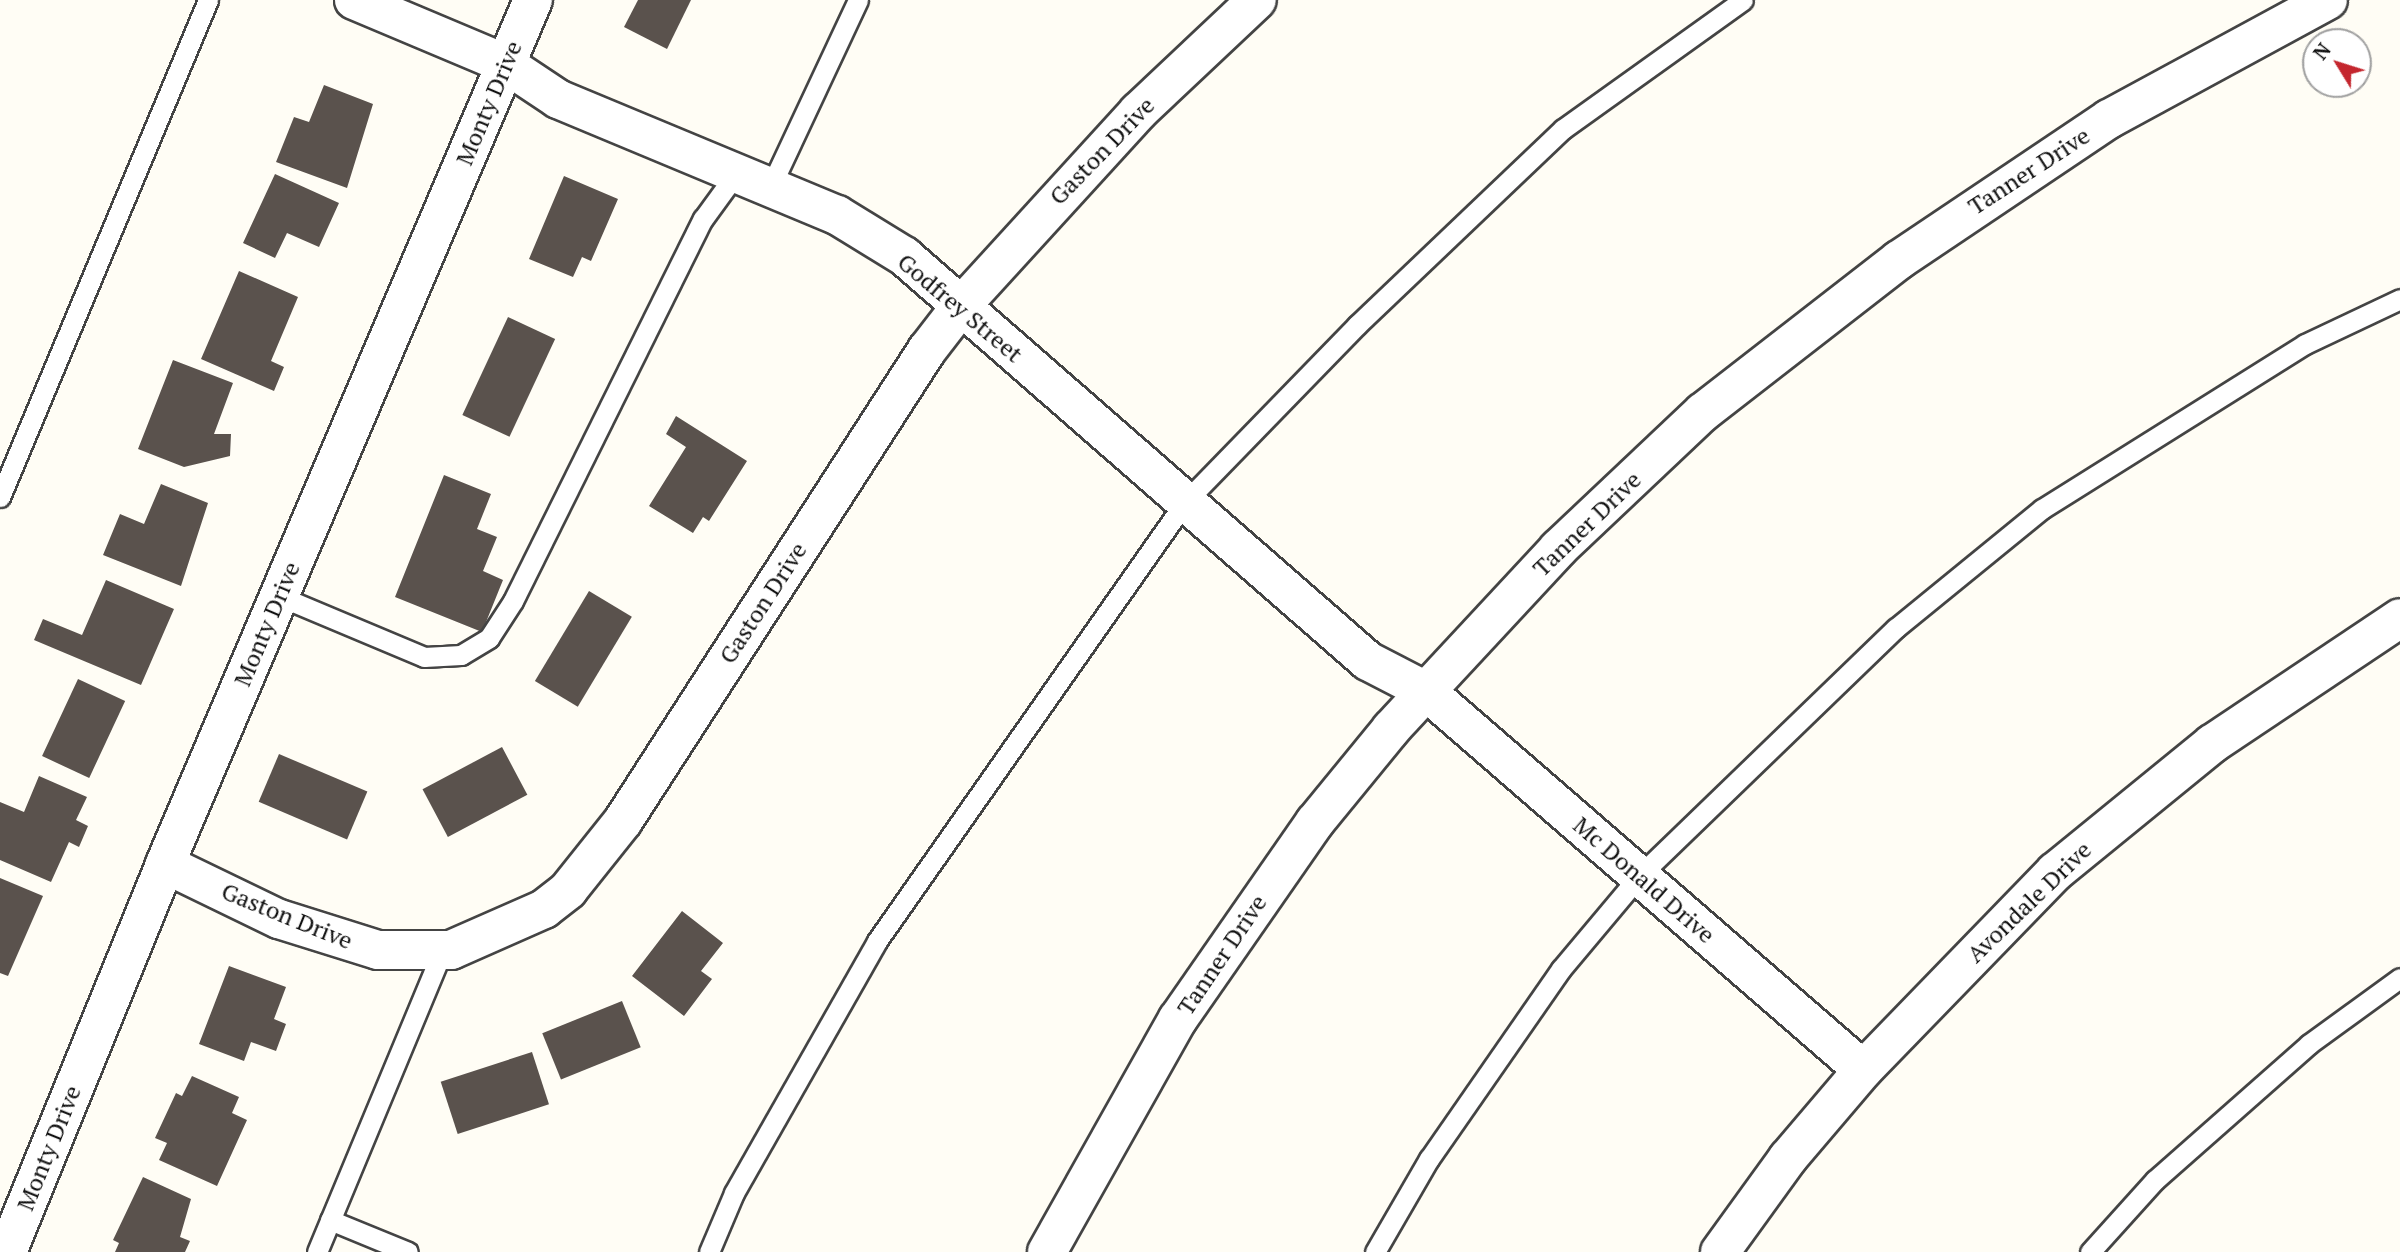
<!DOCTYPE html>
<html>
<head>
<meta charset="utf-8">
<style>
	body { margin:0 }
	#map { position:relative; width:2400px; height:1252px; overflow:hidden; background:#fffdf5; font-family:"PT Serif",serif }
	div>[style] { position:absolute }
	.building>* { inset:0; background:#5a524d; transform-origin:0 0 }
	.roads { filter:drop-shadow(2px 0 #444) drop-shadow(-2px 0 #444) drop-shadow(0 2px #444) drop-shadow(0 -2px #444) }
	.service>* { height:19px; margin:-9.5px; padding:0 9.5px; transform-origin:9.5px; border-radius:9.5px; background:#fff }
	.minor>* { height:38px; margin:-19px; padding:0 19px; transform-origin:19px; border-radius:19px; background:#fff }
	.tertiary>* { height:38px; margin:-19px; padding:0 19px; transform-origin:19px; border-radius:19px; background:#fff }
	span { translate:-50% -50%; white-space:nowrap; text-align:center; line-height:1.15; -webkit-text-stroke:7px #fff; paint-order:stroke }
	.street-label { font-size:24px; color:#111 }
	.north { position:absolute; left:2302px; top:28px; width:70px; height:70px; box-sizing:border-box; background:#fff; border:2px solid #a0a0a0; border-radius:50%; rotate:308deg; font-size:19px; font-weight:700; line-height:28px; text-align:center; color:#111 }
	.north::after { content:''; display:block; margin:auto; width:24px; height:32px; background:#c4262e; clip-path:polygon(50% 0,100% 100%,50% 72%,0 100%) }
</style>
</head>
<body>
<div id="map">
	<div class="building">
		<i style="clip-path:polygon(638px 0,691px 0,667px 49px,624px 27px)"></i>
		<i style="clip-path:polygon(324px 85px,373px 104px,347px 188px,276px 162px,294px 117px,309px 122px)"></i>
		<i style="clip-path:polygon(275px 174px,339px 203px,319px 247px,287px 233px,275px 258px,243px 243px)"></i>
		<i style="clip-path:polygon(564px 176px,618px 199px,591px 261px,582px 257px,573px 277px,529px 259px)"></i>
		<i style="clip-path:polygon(239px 271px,298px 297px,271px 361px,284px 367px,274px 391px,201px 359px)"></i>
		<i style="left:508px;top:317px;width:52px;height:108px;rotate:25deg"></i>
		<i style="clip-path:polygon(173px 360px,233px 383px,214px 434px,231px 434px,230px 456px,184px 467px,138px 449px)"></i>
		<i style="clip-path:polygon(676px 416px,747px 461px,709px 521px,703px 517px,693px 533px,649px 506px,686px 447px,666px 434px)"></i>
		<i style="clip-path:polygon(444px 475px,491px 494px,477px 529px,497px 537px,483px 571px,503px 580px,482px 632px,395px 597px)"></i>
		<i style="clip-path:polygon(161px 484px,208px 503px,181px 586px,103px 555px,120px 514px,144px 524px)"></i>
		<i style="clip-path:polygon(106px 580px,174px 609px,141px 685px,34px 640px,43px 619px,82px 635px)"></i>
		<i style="left:589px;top:591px;width:50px;height:105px;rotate:31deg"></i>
		<i style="left:78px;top:679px;width:52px;height:85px;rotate:25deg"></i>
		<i style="left:502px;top:747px;width:54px;height:90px;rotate:62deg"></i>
		<i style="left:279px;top:754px;width:96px;height:52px;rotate:23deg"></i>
		<i style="clip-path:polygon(39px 776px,87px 797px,76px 820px,88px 826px,79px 847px,69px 842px,51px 882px,0 860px,0 802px,24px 812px)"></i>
		<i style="clip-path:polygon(0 878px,43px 896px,8px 976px,0 973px)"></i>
		<i style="clip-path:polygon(682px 911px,723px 943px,701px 971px,712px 979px,684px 1016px,632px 976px)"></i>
		<i style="clip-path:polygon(229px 966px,286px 987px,274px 1019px,286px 1024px,276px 1051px,251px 1042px,244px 1061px,199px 1044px)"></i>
		<i style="left:622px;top:1001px;width:50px;height:86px;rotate:68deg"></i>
		<i style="left:532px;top:1052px;width:55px;height:96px;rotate:72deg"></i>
		<i style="clip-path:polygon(192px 1076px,239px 1097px,232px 1113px,247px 1120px,217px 1186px,159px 1160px,167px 1143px,155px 1138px,176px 1093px,182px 1096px)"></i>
		<i style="clip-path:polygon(143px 1177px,191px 1199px,180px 1237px,190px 1241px,185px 1252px,115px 1252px,119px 1243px,113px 1240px)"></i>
	</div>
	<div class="roads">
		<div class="service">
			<i style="left:769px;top:190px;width:210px;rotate:-64.9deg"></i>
			<i style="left:0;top:497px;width:539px;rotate:-67.29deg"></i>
			<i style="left:279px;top:596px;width:157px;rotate:22.8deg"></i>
			<i style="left:424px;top:657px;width:37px;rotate:-3deg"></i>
			<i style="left:461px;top:655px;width:33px;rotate:-31deg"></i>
			<i style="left:489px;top:638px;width:44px;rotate:-57deg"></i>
			<i style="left:513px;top:601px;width:427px;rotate:-63.6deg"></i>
			<i style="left:703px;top:219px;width:54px;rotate:-54deg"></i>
			<i style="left:330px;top:1220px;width:84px;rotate:22.3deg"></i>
			<i style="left:317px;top:1252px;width:326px;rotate:-67.4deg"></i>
			<i style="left:709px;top:1252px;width:64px;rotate:-67deg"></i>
			<i style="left:734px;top:1193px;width:290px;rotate:-60.4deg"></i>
			<i style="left:877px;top:941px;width:536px;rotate:-54.95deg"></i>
			<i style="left:1185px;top:502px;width:247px;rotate:-45.8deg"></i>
			<i style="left:1357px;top:325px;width:284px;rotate:-43.6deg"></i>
			<i style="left:1563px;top:129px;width:221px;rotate:-35.6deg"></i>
			<i style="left:1375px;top:1252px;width:108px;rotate:-59.9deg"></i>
			<i style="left:1429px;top:1159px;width:231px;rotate:-55.2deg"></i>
			<i style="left:1561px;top:969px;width:121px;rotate:-50deg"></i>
			<i style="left:1639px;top:876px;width:357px;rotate:-44deg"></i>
			<i style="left:1896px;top:628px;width:188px;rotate:-39.2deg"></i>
			<i style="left:2042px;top:509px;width:310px;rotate:-32.1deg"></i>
			<i style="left:2305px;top:344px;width:105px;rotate:-25.3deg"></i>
			<i style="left:2090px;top:1252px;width:97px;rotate:-47.9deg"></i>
			<i style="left:2155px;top:1180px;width:205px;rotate:-41.4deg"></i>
			<i style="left:2309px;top:1044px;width:112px;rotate:-36deg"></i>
		</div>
		<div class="minor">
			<i style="left:354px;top:0;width:163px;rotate:22.8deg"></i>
			<i style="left:504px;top:63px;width:65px;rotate:33.7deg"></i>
			<i style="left:558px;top:99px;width:302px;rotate:22.6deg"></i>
			<i style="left:837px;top:215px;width:79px;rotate:31.5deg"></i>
			<i style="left:904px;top:256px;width:616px;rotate:41.12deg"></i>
			<i style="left:1368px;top:661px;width:65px;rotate:27.3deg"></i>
			<i style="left:1426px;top:691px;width:578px;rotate:40.93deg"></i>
			<i style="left:165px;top:864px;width:127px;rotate:25.8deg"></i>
			<i style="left:279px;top:919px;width:104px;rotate:17.4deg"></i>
			<i style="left:378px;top:950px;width:73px"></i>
			<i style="left:451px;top:950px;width:102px;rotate:-23.8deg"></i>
			<i style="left:544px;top:909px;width:31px;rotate:-38deg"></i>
			<i style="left:568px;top:890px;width:88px;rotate:-51.4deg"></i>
			<i style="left:623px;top:821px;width:561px;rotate:-57.16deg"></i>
			<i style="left:927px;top:350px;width:56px;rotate:-52.3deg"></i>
			<i style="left:961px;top:306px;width:263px;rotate:-47.6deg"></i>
			<i style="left:1138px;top:112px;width:163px;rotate:-43.3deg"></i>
			<i style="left:1047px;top:1252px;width:267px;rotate:-60.7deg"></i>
			<i style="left:1178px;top:1019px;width:240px;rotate:-55.2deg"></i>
			<i style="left:1315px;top:822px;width:120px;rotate:-50.7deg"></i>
			<i style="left:1391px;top:729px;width:246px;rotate:-47.1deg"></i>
			<i style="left:1558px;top:549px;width:199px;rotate:-43.4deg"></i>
			<i style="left:1703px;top:412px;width:248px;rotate:-37.8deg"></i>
			<i style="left:1899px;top:260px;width:253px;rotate:-33.9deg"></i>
			<i style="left:2109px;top:119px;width:249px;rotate:-28.5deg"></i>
			<i style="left:1720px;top:1252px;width:116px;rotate:-54.1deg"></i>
			<i style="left:1788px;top:1158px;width:116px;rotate:-49.6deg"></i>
			<i style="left:1863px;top:1070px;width:276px;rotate:-45.9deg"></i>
			<i style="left:2055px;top:872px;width:203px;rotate:-39.2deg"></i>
			<i style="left:2212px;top:744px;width:226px;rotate:-33.8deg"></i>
		</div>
		<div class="tertiary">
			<i style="left:7px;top:1252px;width:419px;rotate:-67.8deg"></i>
			<i style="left:165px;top:864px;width:939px;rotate:-66.93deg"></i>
		</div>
	</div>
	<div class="street-label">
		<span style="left:489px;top:103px;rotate:-67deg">Monty Drive</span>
		<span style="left:1102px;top:151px;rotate:-46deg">Gaston Drive</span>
		<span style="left:2029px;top:171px;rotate:-33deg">Tanner Drive</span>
		<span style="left:960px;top:308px;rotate:40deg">Godfrey Street</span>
		<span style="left:1587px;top:524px;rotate:-44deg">Tanner Drive</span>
		<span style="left:763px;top:603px;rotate:-57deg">Gaston Drive</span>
		<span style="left:267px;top:624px;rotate:-67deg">Monty Drive</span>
		<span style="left:1644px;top:880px;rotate:41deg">Mc Donald Drive</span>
		<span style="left:2029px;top:902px;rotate:-44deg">Avondale Drive</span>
		<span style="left:287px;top:916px;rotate:22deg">Gaston Drive</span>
		<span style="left:1222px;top:955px;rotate:-56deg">Tanner Drive</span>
		<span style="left:49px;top:1148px;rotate:-68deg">Monty Drive</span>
	</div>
	<div class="north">N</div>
</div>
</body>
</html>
